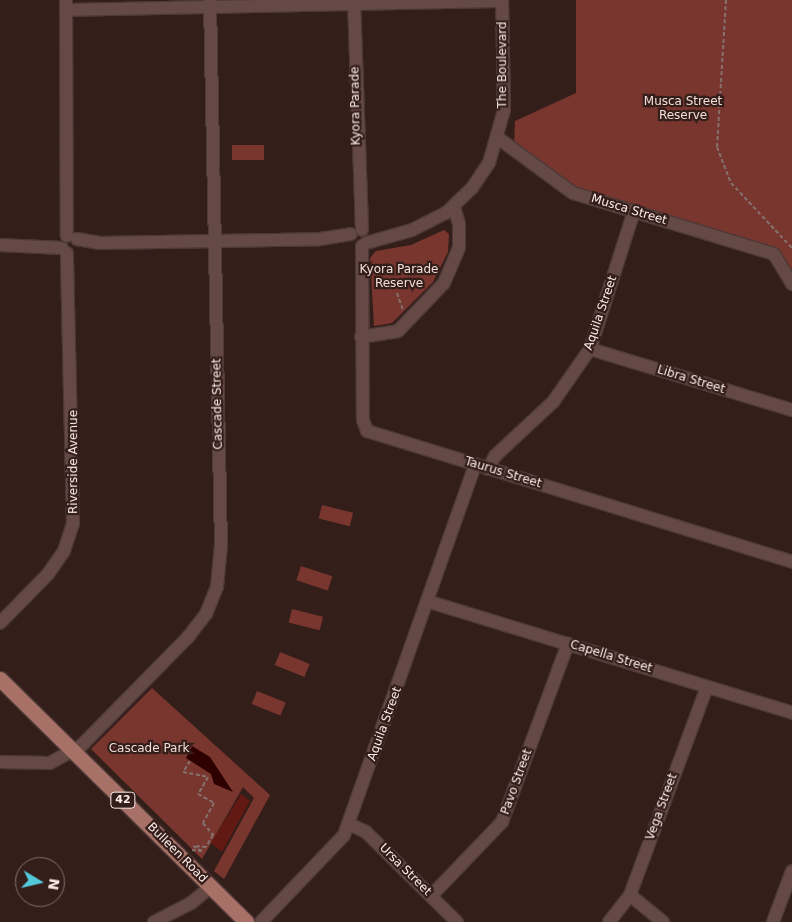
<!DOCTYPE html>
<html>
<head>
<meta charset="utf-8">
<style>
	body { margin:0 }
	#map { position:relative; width:792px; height:922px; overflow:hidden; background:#341e1a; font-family:"DejaVu Sans",sans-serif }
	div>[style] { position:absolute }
	.green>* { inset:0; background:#78362e; transform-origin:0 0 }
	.water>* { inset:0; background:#2f0000 }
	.building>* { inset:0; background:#621913 }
	.path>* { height:2px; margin-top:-1px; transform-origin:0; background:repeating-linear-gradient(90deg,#85716e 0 4px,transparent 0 6.5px) }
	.roads { filter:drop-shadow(1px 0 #4d3937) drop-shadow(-1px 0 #4d3937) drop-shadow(0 1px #4d3937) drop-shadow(0 -1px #4d3937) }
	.minor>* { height:12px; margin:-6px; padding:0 6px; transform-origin:6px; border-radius:6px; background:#644945 }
	.major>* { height:15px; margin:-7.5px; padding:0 7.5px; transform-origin:7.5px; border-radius:7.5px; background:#a87168 }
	span { translate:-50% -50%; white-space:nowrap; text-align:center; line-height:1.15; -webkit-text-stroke:4.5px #341e1a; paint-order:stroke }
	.shield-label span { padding:1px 4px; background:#341e1a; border:1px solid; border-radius:4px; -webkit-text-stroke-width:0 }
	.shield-label { font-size:11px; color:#fdecea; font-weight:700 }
	.street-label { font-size:12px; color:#fdecea }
	.park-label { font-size:12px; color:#f5ddd9 }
	.north { position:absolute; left:15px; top:857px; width:50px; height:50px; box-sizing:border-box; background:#341e1a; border:1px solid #84706d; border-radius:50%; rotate:99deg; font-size:14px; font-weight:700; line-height:20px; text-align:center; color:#fdecea }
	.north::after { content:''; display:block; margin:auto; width:18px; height:22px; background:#53cadc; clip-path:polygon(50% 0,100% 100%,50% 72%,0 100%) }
</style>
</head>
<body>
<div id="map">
	<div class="green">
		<i style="clip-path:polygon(576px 0,792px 0,792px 273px,781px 253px,576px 188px,514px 144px,515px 121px,576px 93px)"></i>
		<i style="left:232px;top:145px;width:32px;height:15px"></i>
		<i style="clip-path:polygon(444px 230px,449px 234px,448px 252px,433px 282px,392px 323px,374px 326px,370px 258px,376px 251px,411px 245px)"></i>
		<i style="left:322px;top:505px;width:32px;height:14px;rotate:14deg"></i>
		<i style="left:301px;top:566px;width:33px;height:15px;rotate:18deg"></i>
		<i style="left:292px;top:609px;width:32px;height:14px;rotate:14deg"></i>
		<i style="left:280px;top:652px;width:32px;height:14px;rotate:22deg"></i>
		<i style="clip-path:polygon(152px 688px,270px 795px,224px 879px,214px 871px,254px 798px,243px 787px,202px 859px,91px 749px)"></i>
		<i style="left:257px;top:691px;width:31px;height:14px;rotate:22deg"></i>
	</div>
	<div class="water">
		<i style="clip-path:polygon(192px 746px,210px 757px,233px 792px,214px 784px,211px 774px,186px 758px)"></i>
	</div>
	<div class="building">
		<i style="clip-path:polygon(241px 794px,250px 801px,222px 852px,211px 843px)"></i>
	</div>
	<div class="path">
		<i style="left:726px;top:0;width:147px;rotate:93.5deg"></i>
		<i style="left:717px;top:147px;width:39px;rotate:69deg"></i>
		<i style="left:731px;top:183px;width:89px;rotate:46.8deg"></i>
		<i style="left:397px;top:293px;width:18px;rotate:71deg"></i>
		<i style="left:190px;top:761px;width:13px;rotate:122deg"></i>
		<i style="left:183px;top:772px;width:25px;rotate:11deg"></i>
		<i style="left:208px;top:777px;width:20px;rotate:120deg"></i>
		<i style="left:198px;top:794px;width:18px;rotate:29deg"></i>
		<i style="left:214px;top:803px;width:23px;rotate:119deg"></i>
		<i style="left:203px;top:823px;width:16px;rotate:50deg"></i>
		<i style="left:213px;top:835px;width:14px;rotate:120deg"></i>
		<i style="left:206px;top:847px;width:13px;rotate:-176deg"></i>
		<i style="left:193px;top:846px;width:10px;rotate:29deg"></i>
		<i style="left:202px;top:851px;width:11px;rotate:-175deg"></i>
	</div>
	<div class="roads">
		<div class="minor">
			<i style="left:66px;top:0;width:236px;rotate:89.8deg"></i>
			<i style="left:354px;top:0;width:230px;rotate:88deg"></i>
			<i style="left:66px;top:10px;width:436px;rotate:-1.2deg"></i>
			<i style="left:498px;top:138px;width:93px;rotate:36.3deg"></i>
			<i style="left:573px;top:193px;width:210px;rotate:16.9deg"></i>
			<i style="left:774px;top:254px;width:35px;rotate:59deg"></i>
			<i style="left:77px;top:239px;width:23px;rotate:10deg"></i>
			<i style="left:100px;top:243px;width:220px;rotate:-1deg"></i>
			<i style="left:320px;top:239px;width:31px;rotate:-9deg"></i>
			<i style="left:366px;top:243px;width:48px;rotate:-15.8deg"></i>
			<i style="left:412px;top:230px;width:38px;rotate:-27deg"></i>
			<i style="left:446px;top:213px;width:36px;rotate:-44deg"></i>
			<i style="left:472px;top:188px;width:30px;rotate:-56deg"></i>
			<i style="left:489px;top:163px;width:55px;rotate:-74.2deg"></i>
			<i style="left:504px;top:110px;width:110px;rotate:-91deg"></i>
			<i style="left:0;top:245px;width:62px;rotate:2.8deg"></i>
			<i style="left:362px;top:246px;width:174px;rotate:89.7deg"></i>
			<i style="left:363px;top:420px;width:12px;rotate:70deg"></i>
			<i style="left:367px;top:431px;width:445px;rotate:17.1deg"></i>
			<i style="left:361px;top:337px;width:37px;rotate:-9deg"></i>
			<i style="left:398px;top:331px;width:66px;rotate:-46.2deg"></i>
			<i style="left:444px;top:283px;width:39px;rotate:-67deg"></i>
			<i style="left:459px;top:247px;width:23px;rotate:-90deg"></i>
			<i style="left:459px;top:224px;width:18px;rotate:-106deg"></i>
			<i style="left:590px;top:349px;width:211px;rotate:16.8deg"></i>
			<i style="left:488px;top:469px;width:15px;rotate:-62deg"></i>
			<i style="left:495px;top:456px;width:79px;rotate:-43deg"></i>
			<i style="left:553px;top:402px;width:65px;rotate:-55.1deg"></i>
			<i style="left:590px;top:349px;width:145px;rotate:-72.3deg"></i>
			<i style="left:430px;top:602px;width:379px;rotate:17deg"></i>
			<i style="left:0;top:623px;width:69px;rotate:-45.6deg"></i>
			<i style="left:48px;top:574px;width:28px;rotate:-55deg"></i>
			<i style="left:64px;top:551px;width:28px;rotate:-72deg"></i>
			<i style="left:73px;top:524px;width:271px;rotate:-91.3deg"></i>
			<i style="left:0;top:762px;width:50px;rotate:1.1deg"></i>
			<i style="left:50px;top:763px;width:35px;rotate:-29deg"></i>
			<i style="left:81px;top:746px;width:153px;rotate:-45.5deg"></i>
			<i style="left:188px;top:637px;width:29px;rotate:-52deg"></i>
			<i style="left:206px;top:614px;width:29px;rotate:-68deg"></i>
			<i style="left:217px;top:587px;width:42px;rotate:-84.6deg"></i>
			<i style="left:221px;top:545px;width:545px;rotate:-91.16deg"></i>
			<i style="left:349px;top:824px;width:19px;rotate:25deg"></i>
			<i style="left:366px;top:832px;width:128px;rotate:44.7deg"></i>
			<i style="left:630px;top:895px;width:43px;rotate:39.3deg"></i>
			<i style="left:431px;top:896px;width:103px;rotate:-46.2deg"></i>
			<i style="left:502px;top:822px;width:190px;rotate:-69.7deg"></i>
			<i style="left:154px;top:922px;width:42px;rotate:-27.2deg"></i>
			<i style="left:191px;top:903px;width:26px;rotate:-39deg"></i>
			<i style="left:261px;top:922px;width:120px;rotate:-46.3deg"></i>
			<i style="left:344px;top:835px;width:393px;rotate:-70.5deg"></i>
			<i style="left:609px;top:922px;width:34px;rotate:-52deg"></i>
			<i style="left:630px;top:895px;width:222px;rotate:-69.7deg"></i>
			<i style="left:773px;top:922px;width:54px;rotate:-69.6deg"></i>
		</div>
		<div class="major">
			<i style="left:0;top:679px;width:346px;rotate:44.6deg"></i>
		</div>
	</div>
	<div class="shield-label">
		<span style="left:123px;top:800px">42</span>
	</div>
	<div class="street-label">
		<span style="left:503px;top:65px;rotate:-90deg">The Boulevard</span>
		<span style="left:356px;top:106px;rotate:-91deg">Kyora Parade</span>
		<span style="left:629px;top:210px;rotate:17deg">Musca Street</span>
		<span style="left:601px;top:313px;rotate:-71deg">Aquila Street</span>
		<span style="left:691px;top:380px;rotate:17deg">Libra Street</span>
		<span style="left:218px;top:404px;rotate:-91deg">Cascade Street</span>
		<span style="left:74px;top:462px;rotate:-90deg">Riverside Avenue</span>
		<span style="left:503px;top:473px;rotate:17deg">Taurus Street</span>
		<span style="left:611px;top:657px;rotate:17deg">Capella Street</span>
		<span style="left:385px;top:724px;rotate:-70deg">Aquila Street</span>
		<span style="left:517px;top:782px;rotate:-70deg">Pavo Street</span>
		<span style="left:662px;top:807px;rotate:-70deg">Vega Street</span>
		<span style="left:177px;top:853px;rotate:45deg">Bulleen Road</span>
		<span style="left:405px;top:870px;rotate:45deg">Ursa Street</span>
	</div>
	<div class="park-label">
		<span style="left:683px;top:109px">Musca Street<br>Reserve</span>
		<span style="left:399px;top:277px">Kyora Parade<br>Reserve</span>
		<span style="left:149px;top:749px">Cascade Park</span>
	</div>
	<div class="north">N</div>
</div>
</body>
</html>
